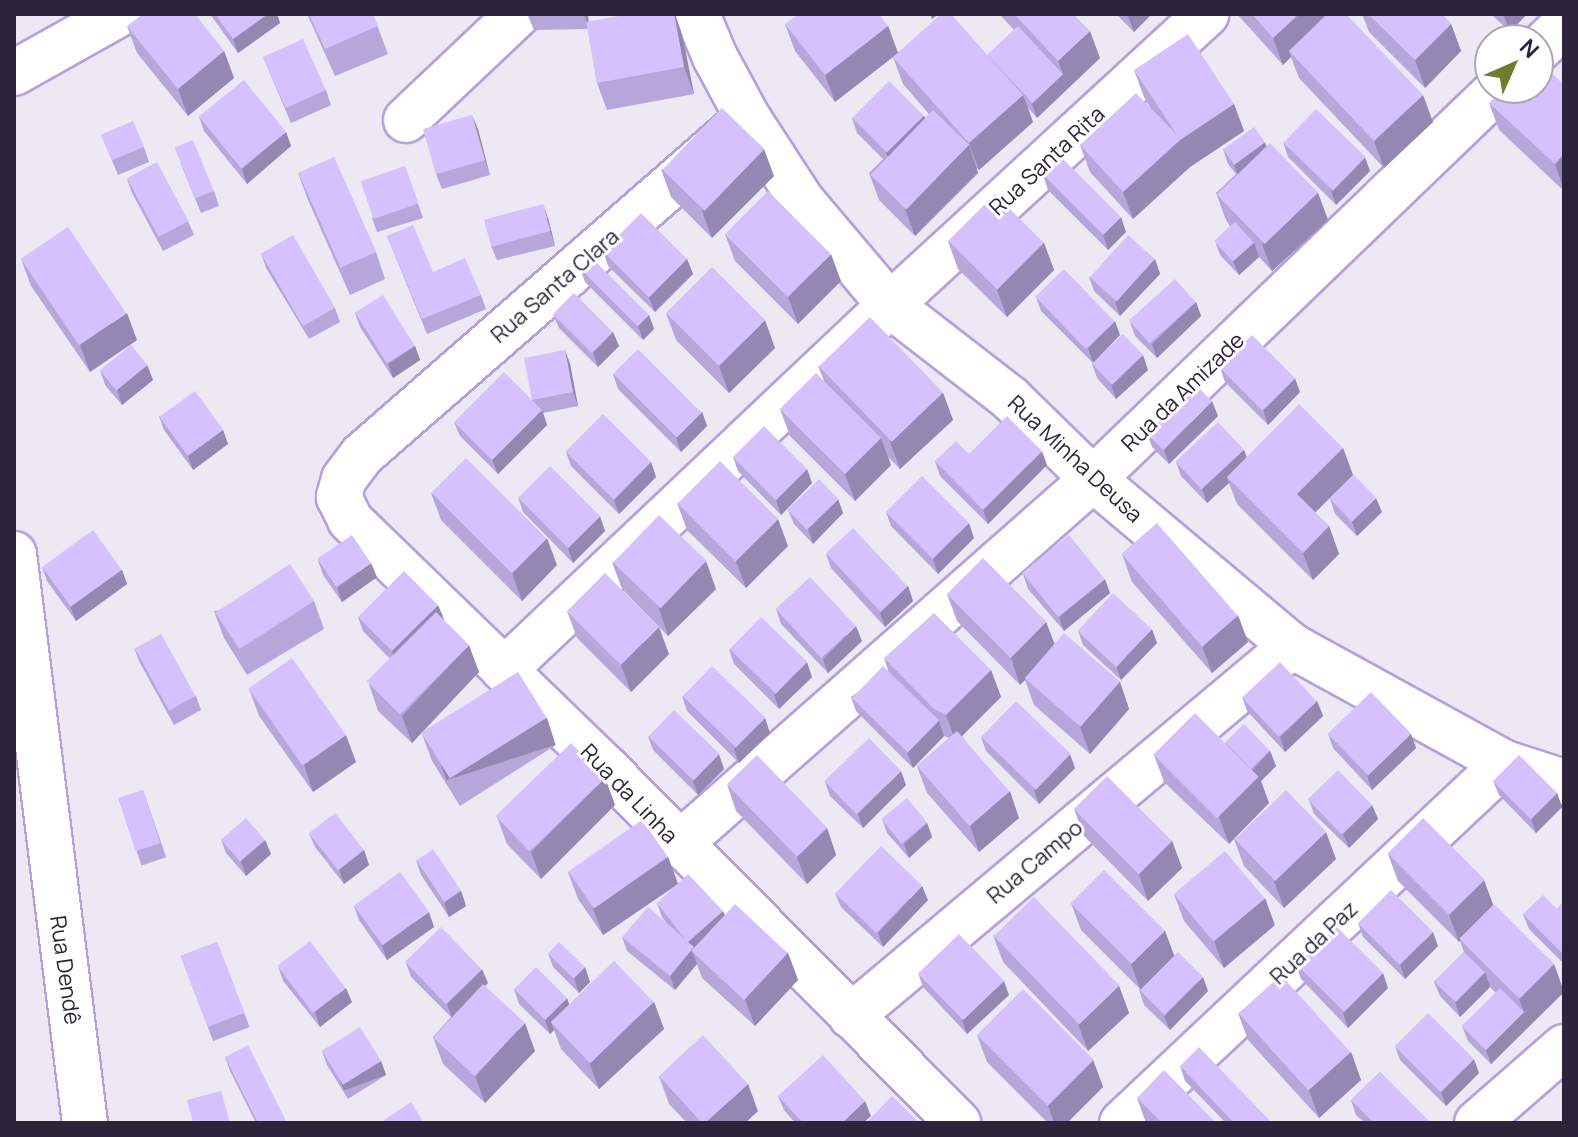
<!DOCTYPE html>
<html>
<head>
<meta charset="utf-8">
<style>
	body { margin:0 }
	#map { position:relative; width:1578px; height:1137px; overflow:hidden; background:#ece9f5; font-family:Manrope,sans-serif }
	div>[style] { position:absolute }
	.roads { filter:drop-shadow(2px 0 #b4a0dc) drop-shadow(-2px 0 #b4a0dc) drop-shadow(0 2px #b4a0dc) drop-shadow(0 -2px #b4a0dc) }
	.minor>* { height:44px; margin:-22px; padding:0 22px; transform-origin:22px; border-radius:22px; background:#fff }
	.wall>* { inset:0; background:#b6a6da; transform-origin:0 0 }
	.shaded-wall>* { inset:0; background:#9487b1; transform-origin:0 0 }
	.building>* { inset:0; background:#d4c1fd; transform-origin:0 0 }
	span { translate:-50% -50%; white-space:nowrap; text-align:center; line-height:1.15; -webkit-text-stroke:6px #fff; paint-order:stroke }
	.street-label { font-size:22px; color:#2c243b }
	.frame { position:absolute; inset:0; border:16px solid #2c243b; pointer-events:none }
	.north { position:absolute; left:1474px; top:24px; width:80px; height:80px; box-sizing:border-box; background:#fff; border:2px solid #aba7b1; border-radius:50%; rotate:45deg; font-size:22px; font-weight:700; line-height:32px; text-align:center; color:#2c243b }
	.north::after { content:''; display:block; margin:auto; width:28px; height:36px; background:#6d7d2b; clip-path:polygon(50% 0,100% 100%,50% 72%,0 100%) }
</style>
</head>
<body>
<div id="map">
	<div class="roads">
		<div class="minor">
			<i style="left:697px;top:14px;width:47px;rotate:67.3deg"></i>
			<i style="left:715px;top:57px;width:69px;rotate:61.6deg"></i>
			<i style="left:748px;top:118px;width:99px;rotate:57deg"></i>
			<i style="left:802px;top:201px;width:136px;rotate:49.8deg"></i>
			<i style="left:890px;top:305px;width:152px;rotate:37.8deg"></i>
			<i style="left:1010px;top:398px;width:116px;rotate:44.3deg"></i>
			<i style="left:1093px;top:479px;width:260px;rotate:40deg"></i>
			<i style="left:1292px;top:646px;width:243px;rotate:28.8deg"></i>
			<i style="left:1505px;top:763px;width:62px;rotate:17.9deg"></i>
			<i style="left:1538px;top:50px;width:36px;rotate:-44deg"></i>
			<i style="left:14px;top:73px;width:120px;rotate:-29.3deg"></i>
			<i style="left:748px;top:118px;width:512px;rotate:138.88deg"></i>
			<i style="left:362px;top:455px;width:30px;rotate:127deg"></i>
			<i style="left:344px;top:479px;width:19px;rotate:106deg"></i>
			<i style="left:339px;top:497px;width:25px;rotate:64deg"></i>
			<i style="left:350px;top:520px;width:356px;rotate:44.1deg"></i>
			<i style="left:606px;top:768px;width:500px;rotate:45.2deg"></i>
			<i style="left:406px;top:120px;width:154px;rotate:-43.4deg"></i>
			<i style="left:14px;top:554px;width:573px;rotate:82.89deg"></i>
			<i style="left:504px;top:670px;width:531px;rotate:-43.4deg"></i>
			<i style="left:890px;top:305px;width:430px;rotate:-42.6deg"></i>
			<i style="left:678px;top:845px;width:553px;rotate:-41.41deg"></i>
			<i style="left:1093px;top:479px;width:564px;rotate:-43.92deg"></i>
			<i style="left:851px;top:1016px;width:576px;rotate:-40deg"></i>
			<i style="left:1122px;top:1123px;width:526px;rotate:-43.23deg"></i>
			<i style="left:1477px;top:1123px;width:116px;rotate:-41.1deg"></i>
		</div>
	</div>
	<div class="wall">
		<i style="clip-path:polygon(210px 14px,277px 14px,280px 23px,238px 53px)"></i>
		<i style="clip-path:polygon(307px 14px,373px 14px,388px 54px,335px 76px)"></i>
		<i style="clip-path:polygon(588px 14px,588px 22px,682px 34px,694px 94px,607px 110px,597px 83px,588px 29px,534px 30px,528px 16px)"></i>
		<i style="clip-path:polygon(1000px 14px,1073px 14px,1100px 58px,1037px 118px,1028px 108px,1033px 122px,979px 170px,977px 168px,978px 173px,915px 236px,879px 200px,869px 173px,883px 159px,857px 133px,852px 118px,924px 116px,925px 118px,929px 114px,903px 84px,893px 57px,835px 102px,795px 51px,785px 24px,888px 26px,898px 53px,988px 55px,1014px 30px,1002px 17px)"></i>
		<i style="clip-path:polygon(1116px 14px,1152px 14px,1134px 32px)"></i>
		<i style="clip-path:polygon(1237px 14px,1346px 14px,1433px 122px,1384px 168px,1299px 78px,1291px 57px,1283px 65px)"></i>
		<i style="clip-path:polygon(1362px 14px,1442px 14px,1451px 24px,1461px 51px,1425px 88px,1369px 32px)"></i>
		<i style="clip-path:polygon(1491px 14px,1527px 14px,1510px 32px)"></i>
		<i style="clip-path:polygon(127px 26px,224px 51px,234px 78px,188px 116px,137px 53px)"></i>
		<i style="clip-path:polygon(263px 57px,326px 90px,331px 105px,291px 123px)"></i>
		<i style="clip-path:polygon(1134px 70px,1234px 104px,1244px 131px,1190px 167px,1133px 219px,1090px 172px,1080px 145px,1151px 109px,1144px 97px)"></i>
		<i style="clip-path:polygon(1564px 85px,1564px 191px,1499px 130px,1489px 103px)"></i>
		<i style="clip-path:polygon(472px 115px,490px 175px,442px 189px,436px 174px)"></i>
		<i style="clip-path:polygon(199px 117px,286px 132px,291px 146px,247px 184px,204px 131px)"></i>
		<i style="clip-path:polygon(101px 134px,144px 147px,149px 162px,118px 175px)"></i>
		<i style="clip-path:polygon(1283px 142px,1370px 171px,1336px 205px,1288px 157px)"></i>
		<i style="clip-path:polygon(1267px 146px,1318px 193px,1328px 220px,1272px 271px,1259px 257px,1239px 275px,1220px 255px,1215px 241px,1230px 226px,1226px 220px,1216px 193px,1236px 174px,1228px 164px,1223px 149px)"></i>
		<i style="clip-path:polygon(180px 162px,214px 191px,219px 206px,201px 213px)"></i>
		<i style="clip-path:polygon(405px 166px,423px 218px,377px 232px,372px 218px)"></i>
		<i style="clip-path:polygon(661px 169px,774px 176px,712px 238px,671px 197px)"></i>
		<i style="clip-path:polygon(298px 173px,376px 252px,385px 279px,350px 295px,308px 200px)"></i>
		<i style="clip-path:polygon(1043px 175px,1126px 232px,1108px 250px,1048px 190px)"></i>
		<i style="clip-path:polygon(127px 179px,188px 221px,194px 235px,163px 251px,132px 193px)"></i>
		<i style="clip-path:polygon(548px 218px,555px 246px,497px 260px,491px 246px)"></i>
		<i style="clip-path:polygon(725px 234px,841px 281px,798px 324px,735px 261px)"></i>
		<i style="clip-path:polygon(387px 236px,433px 272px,481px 295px,486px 309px,427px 334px)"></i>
		<i style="clip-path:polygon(948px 241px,1044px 243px,1054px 270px,1007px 317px,958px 269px)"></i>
		<i style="clip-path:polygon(603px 251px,687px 259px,693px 274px,655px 312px,608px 266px)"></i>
		<i style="clip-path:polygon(261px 253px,335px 308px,340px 322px,309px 339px,266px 268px)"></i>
		<i style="clip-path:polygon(21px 259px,137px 340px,90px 372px,31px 286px)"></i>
		<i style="clip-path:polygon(1155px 259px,1160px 274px,1120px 316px,1094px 291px,1089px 277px)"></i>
		<i style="clip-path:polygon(580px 268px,649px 315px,654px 329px,643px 340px,585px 282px)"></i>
		<i style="clip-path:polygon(1036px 297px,1120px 335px,1100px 356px,1148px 370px,1116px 399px,1097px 378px,1092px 364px,1093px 363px,1041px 311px)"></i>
		<i style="clip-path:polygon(1196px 302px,1201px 316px,1157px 358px,1135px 336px,1130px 322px)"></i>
		<i style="clip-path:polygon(355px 313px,415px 346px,420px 360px,393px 378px,360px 327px)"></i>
		<i style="clip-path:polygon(666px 313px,775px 348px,729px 393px,676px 340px)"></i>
		<i style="clip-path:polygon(553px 314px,613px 332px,619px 346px,598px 367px,559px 328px)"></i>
		<i style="clip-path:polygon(565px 350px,570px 364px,578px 406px,543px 413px,547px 425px,498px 474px,460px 436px,454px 422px,532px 400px)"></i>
		<i style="clip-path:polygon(147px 365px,153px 380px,122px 405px,105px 385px,100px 370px)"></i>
		<i style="clip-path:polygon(818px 366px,943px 393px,953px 420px,900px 469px,887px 456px,891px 465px,855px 501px,790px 436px,780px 409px,824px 381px)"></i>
		<i style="clip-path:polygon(1220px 368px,1300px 392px,1268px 425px,1225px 382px)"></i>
		<i style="clip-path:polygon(613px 374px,702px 412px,707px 426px,681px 452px,618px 389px)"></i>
		<i style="clip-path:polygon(159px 416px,223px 430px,228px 444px,193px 470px,164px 430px)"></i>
		<i style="clip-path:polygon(1218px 416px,1169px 464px,1152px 447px,1147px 433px)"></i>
		<i style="clip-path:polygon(1343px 448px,1353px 475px,1315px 513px,1329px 526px,1339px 554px,1313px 580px,1237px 504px,1229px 483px,1207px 503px,1181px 476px,1176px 462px,1244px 450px,1247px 457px)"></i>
		<i style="clip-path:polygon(566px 452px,651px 462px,656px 477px,619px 514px,571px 466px)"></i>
		<i style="clip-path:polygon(969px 454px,1047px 465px,988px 524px,940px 476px,935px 461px)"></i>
		<i style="clip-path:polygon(733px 457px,807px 469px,812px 483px,781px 515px,738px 471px)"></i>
		<i style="clip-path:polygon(431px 493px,557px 565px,522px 601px,441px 520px)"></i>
		<i style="clip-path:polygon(518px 498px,605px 531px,573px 563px,523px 512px)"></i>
		<i style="clip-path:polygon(838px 499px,843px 513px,813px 544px,794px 524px,788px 510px)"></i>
		<i style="clip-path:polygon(1330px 499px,1382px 512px,1357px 536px,1335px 514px)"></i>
		<i style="clip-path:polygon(677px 503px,788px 546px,746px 588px,687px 530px)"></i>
		<i style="clip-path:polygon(886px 512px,974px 538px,938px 574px,891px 526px)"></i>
		<i style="clip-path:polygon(826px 554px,908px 586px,913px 601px,885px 627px,831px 568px)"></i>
		<i style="clip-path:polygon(1122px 554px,1248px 642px,1212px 673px,1132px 582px)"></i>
		<i style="clip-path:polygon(318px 560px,377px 577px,342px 602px,323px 575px)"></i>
		<i style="clip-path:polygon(612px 562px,716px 589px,668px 636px,622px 589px)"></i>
		<i style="clip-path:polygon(42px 567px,122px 570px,127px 584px,76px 621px,47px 581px)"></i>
		<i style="clip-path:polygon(1023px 574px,1110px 593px,1064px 631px,1028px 589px)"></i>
		<i style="clip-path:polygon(947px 594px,1046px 622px,1055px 644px,1120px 682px,1129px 709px,1090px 754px,1034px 705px,1025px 680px,1020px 685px,957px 621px)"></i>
		<i style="clip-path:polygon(314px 601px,324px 629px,247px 675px,224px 638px,214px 611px)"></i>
		<i style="clip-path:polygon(776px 609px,862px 641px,828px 673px,781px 624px)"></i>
		<i style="clip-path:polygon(567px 611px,669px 654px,631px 692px,577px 638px)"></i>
		<i style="clip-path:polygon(358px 617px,443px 620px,479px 672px,412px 743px,378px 711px,369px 684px,391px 660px,363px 631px)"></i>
		<i style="clip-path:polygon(1078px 631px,1157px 643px,1121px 680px,1083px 645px)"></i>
		<i style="clip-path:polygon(134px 648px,196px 696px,201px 710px,174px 725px,140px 663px)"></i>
		<i style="clip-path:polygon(729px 649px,812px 677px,779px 709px,734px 664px)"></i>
		<i style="clip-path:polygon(884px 658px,991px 670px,1001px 697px,962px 736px,1019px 818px,979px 852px,927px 793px,917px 766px,949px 738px,944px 736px,913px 768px,856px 711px,851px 697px,888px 670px)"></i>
		<i style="clip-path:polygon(249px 689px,356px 762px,313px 792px,259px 716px)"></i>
		<i style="clip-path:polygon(682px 696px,770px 733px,739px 763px,687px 711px)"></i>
		<i style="clip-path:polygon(1242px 697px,1317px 701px,1323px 716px,1285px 752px,1247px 711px)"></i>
		<i style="clip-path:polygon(422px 734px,556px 745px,460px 806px,432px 761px)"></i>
		<i style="clip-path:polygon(1328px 734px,1411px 734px,1416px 748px,1372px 790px,1333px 748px)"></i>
		<i style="clip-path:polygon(648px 736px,724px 769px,698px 795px,653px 750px)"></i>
		<i style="clip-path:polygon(981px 737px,1075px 768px,1039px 804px,986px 751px)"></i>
		<i style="clip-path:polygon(1226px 743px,1270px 751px,1276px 766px,1261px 781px,1269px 803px,1229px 844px,1164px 782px,1154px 755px)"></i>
		<i style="clip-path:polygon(605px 778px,615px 805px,541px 879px,507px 844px,497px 817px)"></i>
		<i style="clip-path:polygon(1493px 781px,1557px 793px,1562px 807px,1536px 833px,1499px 795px)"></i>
		<i style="clip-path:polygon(825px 782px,906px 785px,863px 828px,830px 796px)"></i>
		<i style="clip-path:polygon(727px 784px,827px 828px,836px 855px,807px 884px,736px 811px)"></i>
		<i style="left:143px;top:790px;width:71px;height:26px;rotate:71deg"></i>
		<i style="clip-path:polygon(1309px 800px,1372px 805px,1378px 819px,1349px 848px,1314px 814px)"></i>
		<i style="clip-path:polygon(1074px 809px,1172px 841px,1182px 868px,1148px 901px,1084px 836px)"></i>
		<i style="clip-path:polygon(882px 819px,927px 823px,932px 837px,909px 858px,887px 833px)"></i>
		<i style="clip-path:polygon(309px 833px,364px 850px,369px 865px,344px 884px,315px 847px)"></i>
		<i style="clip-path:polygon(221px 839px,265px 840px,271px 854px,246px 876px,226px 853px)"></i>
		<i style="clip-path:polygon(1234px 839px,1336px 859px,1284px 908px,1244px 866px)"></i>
		<i style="clip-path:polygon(1388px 854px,1493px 905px,1554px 964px,1564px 992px,1491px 1064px,1468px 1041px,1462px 1026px,1496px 993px,1490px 987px,1460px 1017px,1440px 996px,1434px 982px,1464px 952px,1460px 941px,1459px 942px,1398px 881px)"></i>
		<i style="clip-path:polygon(668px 857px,678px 884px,603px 935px,578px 899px,568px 872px)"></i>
		<i style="clip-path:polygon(416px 860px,461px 891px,466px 906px,449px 917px,421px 875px)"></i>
		<i style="clip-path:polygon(835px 893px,928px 900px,883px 947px,841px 907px)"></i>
		<i style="clip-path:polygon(1174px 894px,1275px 925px,1224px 968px,1184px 921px)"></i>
		<i style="clip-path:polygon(1564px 901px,1564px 964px,1529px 929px,1523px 914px,1557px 909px)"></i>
		<i style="clip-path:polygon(657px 903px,723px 911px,725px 915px,788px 953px,798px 980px,755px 1026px,702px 978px,697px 964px,675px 990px,627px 951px,622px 937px,668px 925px,662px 917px)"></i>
		<i style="clip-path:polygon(1071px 903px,1165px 931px,1174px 955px,1208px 991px,1170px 1030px,1144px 1005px,1139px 990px,1140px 989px,1081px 930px)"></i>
		<i style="clip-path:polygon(354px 906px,434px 927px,387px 960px,359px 920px)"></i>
		<i style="clip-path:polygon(1358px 923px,1438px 946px,1405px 979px,1363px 937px)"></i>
		<i style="clip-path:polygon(993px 935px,1119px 986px,1129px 1013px,1088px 1051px,1003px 962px)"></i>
		<i style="left:217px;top:942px;width:91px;height:39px;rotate:69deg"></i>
		<i style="clip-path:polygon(548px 953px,590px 982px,579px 993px,553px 967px)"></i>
		<i style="clip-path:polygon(406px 963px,488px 983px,485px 986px,535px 1051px,485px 1103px,443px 1064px,433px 1037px,451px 1017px,411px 977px)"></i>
		<i style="clip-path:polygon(1296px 964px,1388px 988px,1348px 1028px,1301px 979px)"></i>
		<i style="clip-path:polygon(278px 966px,352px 1002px,320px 1027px,283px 981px)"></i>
		<i style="clip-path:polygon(918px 973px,1009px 995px,967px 1034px,923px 987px)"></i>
		<i style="clip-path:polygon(514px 989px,569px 1005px,654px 1002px,664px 1029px,599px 1089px,561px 1049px,554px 1030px,550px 1034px,519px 1004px)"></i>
		<i style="clip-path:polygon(1238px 1013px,1351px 1052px,1361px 1080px,1319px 1118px,1248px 1040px)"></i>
		<i style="clip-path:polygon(977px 1035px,1093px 1060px,1103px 1087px,1067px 1123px,1048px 1123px,987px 1062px)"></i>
		<i style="clip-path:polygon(1395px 1046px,1479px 1073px,1446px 1106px,1400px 1060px)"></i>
		<i style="clip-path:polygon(322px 1051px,381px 1061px,386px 1075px,348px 1099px,327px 1065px)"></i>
		<i style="clip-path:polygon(225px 1057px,287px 1123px,256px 1123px,230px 1071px)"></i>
		<i style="clip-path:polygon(1180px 1066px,1272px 1123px,1226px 1123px,1185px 1081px)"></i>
		<i style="clip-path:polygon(1380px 1072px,1430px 1123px,1365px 1123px,1356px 1115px,1351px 1100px)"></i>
		<i style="clip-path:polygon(659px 1076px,758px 1111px,745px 1123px,687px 1123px,669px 1104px)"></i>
		<i style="clip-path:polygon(778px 1096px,871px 1116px,863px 1123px,795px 1123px,784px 1110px)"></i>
		<i style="clip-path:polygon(1137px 1098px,1216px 1123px,1146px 1123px)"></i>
	</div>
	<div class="shaded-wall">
		<i style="clip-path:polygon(268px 14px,277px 14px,280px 23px,238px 53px,233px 39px)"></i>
		<i style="clip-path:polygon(584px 14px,588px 14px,589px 29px)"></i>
		<i style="clip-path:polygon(674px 14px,675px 14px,682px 34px,694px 94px,684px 67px)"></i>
		<i style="clip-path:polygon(930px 14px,939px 14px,932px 19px)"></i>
		<i style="clip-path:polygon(1127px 14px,1152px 14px,1134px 32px)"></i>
		<i style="clip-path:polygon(1299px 14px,1329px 14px,1289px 51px,1291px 57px,1283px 65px,1273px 38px)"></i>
		<i style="clip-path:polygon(1503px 14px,1527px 14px,1510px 32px)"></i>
		<i style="clip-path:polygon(1451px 24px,1461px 51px,1425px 88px,1415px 60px)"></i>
		<i style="clip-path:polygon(888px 26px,898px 53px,835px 102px,825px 75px)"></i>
		<i style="clip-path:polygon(1090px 31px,1100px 58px,1037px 118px,1032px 104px,1063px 74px,1058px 61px)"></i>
		<i style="clip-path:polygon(224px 51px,234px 78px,188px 116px,178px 89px)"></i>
		<i style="clip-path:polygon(1023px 95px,1033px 122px,979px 170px,969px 143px)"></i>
		<i style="clip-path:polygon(1423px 95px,1433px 122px,1384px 168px,1374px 141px)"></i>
		<i style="clip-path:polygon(1234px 104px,1244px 131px,1190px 167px,1133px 219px,1123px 192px,1180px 140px)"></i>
		<i style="clip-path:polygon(472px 115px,478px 129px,490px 175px,485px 160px)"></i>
		<i style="clip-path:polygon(924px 116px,929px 130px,892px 167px,886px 153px)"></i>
		<i style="clip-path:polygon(286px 132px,291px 146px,247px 184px,242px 169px)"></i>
		<i style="clip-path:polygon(1265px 142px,1270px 156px,1239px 179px,1234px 165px)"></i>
		<i style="clip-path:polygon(969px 145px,978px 173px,915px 236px,905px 209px)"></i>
		<i style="clip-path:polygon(764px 149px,774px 176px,712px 238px,702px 211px)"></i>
		<i style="clip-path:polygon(1564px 154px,1564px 190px,1555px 164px)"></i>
		<i style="clip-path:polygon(1365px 157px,1370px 171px,1336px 205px,1331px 191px)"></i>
		<i style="clip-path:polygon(1318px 193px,1328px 220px,1272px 271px,1262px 244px)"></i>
		<i style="clip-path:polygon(543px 204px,548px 218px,555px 246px,550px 231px)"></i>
		<i style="clip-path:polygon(1121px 217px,1126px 232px,1108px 250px,1103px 235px)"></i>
		<i style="clip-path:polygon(1044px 243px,1054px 270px,1007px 317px,997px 290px)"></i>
		<i style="clip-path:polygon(1254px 243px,1259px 257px,1239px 275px,1233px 261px)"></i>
		<i style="clip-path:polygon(831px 254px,841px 281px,798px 324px,788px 297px)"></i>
		<i style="clip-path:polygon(687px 259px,693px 274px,655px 312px,649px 298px)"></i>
		<i style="clip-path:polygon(1155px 259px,1160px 274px,1120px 316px,1115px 302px)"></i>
		<i style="clip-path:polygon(1196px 302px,1201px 316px,1157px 358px,1152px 344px)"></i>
		<i style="clip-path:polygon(127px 313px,137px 340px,90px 372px,80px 345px)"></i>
		<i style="clip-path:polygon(649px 315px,654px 329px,643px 340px,638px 326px)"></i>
		<i style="clip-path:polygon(765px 320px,775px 348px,729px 393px,719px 366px)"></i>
		<i style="clip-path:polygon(1115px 321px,1120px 335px,1093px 363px,1088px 348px)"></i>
		<i style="clip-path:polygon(613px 332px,619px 346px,598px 367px,593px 353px)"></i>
		<i style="clip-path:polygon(415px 346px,420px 360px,393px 378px,388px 364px)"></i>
		<i style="clip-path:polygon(565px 350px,570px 364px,578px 406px,573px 392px)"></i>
		<i style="clip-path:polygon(1143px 355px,1148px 370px,1116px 399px,1111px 384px)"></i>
		<i style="clip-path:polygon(147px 365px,153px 380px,122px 405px,117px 390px)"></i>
		<i style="clip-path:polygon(1295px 378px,1300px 392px,1268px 425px,1263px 410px)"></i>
		<i style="clip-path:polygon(943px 393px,953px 420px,900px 469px,890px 442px)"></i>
		<i style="clip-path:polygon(1212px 401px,1218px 416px,1169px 464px,1164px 450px)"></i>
		<i style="clip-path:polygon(542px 410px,547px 425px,498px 474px,492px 460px)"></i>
		<i style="clip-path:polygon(702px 412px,707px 426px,681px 452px,676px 438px)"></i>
		<i style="clip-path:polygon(223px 430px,228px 444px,193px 470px,188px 456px)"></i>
		<i style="clip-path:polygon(881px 438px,891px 465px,855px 501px,845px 474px)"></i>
		<i style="clip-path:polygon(1343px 448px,1353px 475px,1306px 521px,1297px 494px)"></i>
		<i style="clip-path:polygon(1244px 450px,1249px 464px,1227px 477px,1229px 483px,1207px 503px,1202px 489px)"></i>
		<i style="clip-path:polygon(1042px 451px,1047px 465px,988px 524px,983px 510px)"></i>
		<i style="clip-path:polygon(651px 462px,656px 477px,619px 514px,614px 500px)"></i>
		<i style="clip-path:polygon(807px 469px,812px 483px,781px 515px,776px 500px)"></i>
		<i style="clip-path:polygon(1376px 498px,1382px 512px,1357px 536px,1352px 522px)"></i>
		<i style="clip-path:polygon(838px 499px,843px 513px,813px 544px,808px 529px)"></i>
		<i style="clip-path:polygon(600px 516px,605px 531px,573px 563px,568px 548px)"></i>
		<i style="clip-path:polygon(778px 519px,788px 546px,746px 588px,736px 561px)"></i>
		<i style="clip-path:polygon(969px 523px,974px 538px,938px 574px,933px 559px)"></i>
		<i style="clip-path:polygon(1329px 526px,1339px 554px,1313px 580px,1303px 553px)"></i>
		<i style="clip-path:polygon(547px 538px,557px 565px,522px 601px,512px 573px)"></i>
		<i style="clip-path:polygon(706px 561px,716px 589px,668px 636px,659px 608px)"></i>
		<i style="clip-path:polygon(371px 563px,377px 577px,342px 602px,337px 588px)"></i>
		<i style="clip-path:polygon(122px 570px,127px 584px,76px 621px,70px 606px)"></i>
		<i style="clip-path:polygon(1105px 579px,1110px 593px,1064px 631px,1059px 617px)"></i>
		<i style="clip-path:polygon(908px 586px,913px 601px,885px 627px,880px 613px)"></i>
		<i style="clip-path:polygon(438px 605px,444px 619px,397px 666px,392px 651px)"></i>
		<i style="clip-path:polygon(1238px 615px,1248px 642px,1212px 673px,1202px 646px)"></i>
		<i style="clip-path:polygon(1046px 622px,1056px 649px,1020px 685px,1011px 658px)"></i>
		<i style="clip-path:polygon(856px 626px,862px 641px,828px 673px,823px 659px)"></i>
		<i style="clip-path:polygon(659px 627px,669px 654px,631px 692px,621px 665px)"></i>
		<i style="clip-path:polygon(1152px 629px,1157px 643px,1121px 680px,1116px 666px)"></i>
		<i style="clip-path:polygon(469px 645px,479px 672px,412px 743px,402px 716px)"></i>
		<i style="clip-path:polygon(807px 662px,812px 677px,779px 709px,774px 695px)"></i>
		<i style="clip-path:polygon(991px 670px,1001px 697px,956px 742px,946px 715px)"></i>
		<i style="clip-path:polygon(1120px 682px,1129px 709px,1090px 754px,1080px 727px)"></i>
		<i style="clip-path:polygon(1317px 701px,1323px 716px,1285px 752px,1280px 737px)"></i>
		<i style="left:547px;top:718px;width:28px;height:115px;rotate:72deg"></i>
		<i style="clip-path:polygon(765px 718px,770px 733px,739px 763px,734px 749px)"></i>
		<i style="clip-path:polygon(939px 721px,944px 736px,913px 768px,907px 753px)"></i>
		<i style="clip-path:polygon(1411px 734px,1416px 748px,1372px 790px,1367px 776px)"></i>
		<i style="clip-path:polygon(346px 735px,356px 762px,313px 792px,304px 765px)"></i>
		<i style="clip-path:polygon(1270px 751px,1276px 766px,1261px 781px,1269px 803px,1229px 844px,1219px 817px,1249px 774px)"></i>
		<i style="clip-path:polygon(719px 754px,724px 769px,698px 795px,693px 781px)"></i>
		<i style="clip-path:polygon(1070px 754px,1075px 768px,1039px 804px,1034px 790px)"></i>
		<i style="clip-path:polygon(901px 771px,906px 785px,863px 828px,858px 814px)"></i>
		<i style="clip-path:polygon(605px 778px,615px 805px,541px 879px,531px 852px)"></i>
		<i style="clip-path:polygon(1010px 791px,1019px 818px,979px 852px,970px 825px)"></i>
		<i style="clip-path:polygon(1557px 793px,1562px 807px,1536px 833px,1531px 818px)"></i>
		<i style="clip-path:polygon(1372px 805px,1378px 819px,1349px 848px,1343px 834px)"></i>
		<i style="clip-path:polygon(927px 823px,932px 837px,909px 858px,904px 844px)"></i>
		<i style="clip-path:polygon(827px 828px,836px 855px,807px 884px,797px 857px)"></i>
		<i style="clip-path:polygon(1326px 832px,1336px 859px,1284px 908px,1274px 881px)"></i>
		<i style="clip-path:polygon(265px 840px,271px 854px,246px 876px,241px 861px)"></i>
		<i style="clip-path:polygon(1172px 841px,1182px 868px,1148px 901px,1139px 874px)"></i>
		<i style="clip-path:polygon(364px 850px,369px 865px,344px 884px,339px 870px)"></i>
		<i style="clip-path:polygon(668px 857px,678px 884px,603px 935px,593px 908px)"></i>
		<i style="clip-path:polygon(1484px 880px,1494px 907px,1459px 942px,1449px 915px)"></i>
		<i style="clip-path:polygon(922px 886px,928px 900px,883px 947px,878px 933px)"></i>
		<i style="clip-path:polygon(461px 891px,466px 906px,449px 917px,444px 903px)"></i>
		<i style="clip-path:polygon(1265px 898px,1275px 925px,1224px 968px,1214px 941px)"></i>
		<i style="clip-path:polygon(723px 911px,729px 925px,692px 951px,697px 964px,675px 990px,670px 976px,688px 942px)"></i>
		<i style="clip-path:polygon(429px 912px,434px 927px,387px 960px,382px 945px)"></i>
		<i style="clip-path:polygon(1165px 931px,1175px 958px,1141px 991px,1131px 964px)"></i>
		<i style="clip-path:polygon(1433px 932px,1438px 946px,1405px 979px,1400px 965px)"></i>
		<i style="clip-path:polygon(788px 953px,798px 980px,755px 1026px,745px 999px)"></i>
		<i style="clip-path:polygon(1554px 964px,1564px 992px,1491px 1064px,1486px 1050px,1524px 1012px,1519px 999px)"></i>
		<i style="clip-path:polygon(585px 967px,590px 982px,579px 993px,574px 978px)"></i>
		<i style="clip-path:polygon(482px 969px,488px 983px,452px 1018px,447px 1004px)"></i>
		<i style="clip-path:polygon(1485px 972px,1490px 987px,1460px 1017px,1455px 1002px)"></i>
		<i style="clip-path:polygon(1383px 973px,1388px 988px,1348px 1028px,1343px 1013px)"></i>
		<i style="clip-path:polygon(1203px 977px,1208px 991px,1170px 1030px,1164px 1016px)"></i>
		<i style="clip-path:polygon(1004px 981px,1009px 995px,967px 1034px,962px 1020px)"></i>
		<i style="clip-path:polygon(1119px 986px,1129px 1013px,1088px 1051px,1078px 1024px)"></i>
		<i style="clip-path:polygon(346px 988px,352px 1002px,320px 1027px,315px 1012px)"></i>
		<i style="clip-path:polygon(567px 998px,572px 1012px,551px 1022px,554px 1030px,550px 1034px,545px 1020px)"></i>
		<i style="clip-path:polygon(654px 1002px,664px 1029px,599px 1089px,589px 1062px)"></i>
		<i style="clip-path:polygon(525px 1023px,535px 1051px,485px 1103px,475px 1076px)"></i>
		<i style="clip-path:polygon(1351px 1052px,1361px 1080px,1319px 1118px,1309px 1090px)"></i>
		<i style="clip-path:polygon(1474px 1059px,1479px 1073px,1446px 1106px,1441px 1092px)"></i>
		<i style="clip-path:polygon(1093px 1060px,1103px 1087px,1067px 1123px,1054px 1123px,1048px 1105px)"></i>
		<i style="left:381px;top:1061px;width:15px;height:45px;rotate:70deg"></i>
		<i style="clip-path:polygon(748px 1084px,758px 1111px,745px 1123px,705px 1123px)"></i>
		<i style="clip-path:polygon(865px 1101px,871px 1116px,863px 1123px,842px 1123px)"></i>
	</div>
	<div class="building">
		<i style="clip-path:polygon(143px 14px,195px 14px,224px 51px,178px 89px,127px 26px)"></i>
		<i style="clip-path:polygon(215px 14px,268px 14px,233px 39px)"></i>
		<i style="clip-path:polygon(309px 14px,373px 14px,378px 26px,325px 49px)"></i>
		<i style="clip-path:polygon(528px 14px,584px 14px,584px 15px,528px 16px)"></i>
		<i style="clip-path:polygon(630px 14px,674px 14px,684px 67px,597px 83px,586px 22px)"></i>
		<i style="clip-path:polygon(799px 14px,879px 14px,888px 26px,825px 75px,785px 24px)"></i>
		<i style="clip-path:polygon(941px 14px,951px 14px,1023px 95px,969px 143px,893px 57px)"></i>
		<i style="clip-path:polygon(1014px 14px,1073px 14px,1090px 31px,1058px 61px)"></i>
		<i style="clip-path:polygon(1252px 14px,1299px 14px,1273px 38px)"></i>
		<i style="clip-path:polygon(1327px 14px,1346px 14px,1423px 95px,1374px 141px,1289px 51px)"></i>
		<i style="clip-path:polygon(1368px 14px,1442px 14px,1451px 24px,1415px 60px)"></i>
		<i style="left:1018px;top:26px;width:66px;height:42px;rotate:47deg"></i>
		<i style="clip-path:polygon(1188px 34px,1234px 104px,1180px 140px,1123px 192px,1080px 145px,1136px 93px,1177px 135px,1134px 70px)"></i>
		<i style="left:303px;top:39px;width:56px;height:44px;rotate:66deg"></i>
		<i style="clip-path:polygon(1538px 60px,1564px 85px,1564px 154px,1555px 164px,1489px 103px,1503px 88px,1538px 88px)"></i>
		<i style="left:244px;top:80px;width:67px;height:58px;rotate:51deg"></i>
		<i style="left:889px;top:81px;width:49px;height:52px;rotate:45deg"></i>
		<i style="left:722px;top:108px;width:59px;height:86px;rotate:44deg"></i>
		<i style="left:1316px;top:109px;width:69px;height:47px;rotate:44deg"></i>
		<i style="left:933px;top:110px;width:50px;height:90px;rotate:44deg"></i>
		<i style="left:472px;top:115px;width:47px;height:51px;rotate:74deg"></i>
		<i style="left:133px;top:121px;width:28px;height:35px;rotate:67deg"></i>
		<i style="left:1254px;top:127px;width:19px;height:38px;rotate:54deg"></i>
		<i style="left:193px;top:140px;width:55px;height:20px;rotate:68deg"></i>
		<i style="left:1270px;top:143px;width:69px;height:74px;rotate:46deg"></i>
		<i style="left:334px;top:157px;width:104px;height:39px;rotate:66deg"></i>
		<i style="left:1061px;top:157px;width:85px;height:25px;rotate:45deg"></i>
		<i style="left:157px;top:162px;width:67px;height:34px;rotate:62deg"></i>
		<i style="left:405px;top:166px;width:40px;height:47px;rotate:71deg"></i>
		<i style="left:768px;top:191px;width:89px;height:61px;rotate:45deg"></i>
		<i style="left:995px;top:194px;width:69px;height:66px;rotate:45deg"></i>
		<i style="left:543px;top:204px;width:28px;height:61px;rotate:75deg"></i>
		<i style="left:641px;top:213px;width:65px;height:54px;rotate:45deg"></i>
		<i style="left:1235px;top:222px;width:28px;height:28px;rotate:48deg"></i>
		<i style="clip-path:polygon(413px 225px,433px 272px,465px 258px,481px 295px,422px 319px,387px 236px)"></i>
		<i style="left:68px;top:227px;width:104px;height:57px;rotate:56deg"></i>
		<i style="left:293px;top:235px;width:84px;height:37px;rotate:60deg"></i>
		<i style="left:1128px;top:235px;width:36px;height:57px;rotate:42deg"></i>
		<i style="left:591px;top:257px;width:82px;height:16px;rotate:45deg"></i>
		<i style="left:712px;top:267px;width:75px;height:65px;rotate:45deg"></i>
		<i style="left:1064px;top:269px;width:73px;height:40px;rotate:46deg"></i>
		<i style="left:1175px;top:279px;width:31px;height:62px;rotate:48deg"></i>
		<i style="left:574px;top:293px;width:55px;height:30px;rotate:45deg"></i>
		<i style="left:383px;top:295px;width:60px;height:33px;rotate:58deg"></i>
		<i style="left:870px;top:317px;width:105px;height:71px;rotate:46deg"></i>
		<i style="left:1123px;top:334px;width:29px;height:43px;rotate:46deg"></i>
		<i style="left:1252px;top:335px;width:61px;height:46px;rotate:45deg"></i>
		<i style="left:131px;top:345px;width:26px;height:40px;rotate:51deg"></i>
		<i style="left:638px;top:349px;width:90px;height:35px;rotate:45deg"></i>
		<i style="clip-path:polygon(565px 350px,573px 392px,532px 400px,542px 410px,492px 460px,454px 422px,504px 372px,532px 400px,524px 358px)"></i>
		<i style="left:816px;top:373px;width:92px;height:51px;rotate:45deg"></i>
		<i style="left:1195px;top:384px;width:24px;height:69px;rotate:45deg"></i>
		<i style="left:195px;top:391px;width:48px;height:44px;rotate:54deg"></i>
		<i style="clip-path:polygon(1299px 404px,1343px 448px,1297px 494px,1329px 526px,1303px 553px,1227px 477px)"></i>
		<i style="left:603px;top:414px;width:68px;height:53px;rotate:45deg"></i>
		<i style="clip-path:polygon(1007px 416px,1042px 451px,983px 510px,935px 461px,956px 441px,969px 454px)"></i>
		<i style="left:1218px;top:422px;width:38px;height:58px;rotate:47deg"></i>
		<i style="left:764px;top:426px;width:61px;height:44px;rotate:45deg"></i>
		<i style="left:466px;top:458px;width:114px;height:49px;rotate:45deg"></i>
		<i style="left:720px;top:461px;width:82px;height:60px;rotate:45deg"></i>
		<i style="left:550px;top:466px;width:71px;height:45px;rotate:45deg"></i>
		<i style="left:1354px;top:475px;width:32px;height:34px;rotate:46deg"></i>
		<i style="left:922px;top:476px;width:66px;height:51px;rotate:45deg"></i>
		<i style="left:819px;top:479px;width:28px;height:44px;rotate:46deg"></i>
		<i style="left:659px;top:515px;width:66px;height:66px;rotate:44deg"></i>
		<i style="left:1157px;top:523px;width:123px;height:47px;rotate:49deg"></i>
		<i style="left:853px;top:528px;width:80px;height:37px;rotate:47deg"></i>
		<i style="left:93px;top:530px;width:49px;height:63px;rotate:54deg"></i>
		<i style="left:352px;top:535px;width:34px;height:42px;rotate:56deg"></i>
		<i style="left:1069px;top:535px;width:57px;height:60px;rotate:51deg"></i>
		<i style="left:983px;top:558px;width:90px;height:51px;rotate:45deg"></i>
		<i style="left:290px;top:564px;width:44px;height:89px;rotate:57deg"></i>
		<i style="left:404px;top:571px;width:48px;height:65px;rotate:45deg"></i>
		<i style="left:605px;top:573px;width:76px;height:54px;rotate:45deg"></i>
		<i style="left:810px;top:577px;width:67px;height:47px;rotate:47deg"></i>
		<i style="left:1113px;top:593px;width:53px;height:52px;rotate:43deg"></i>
		<i style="left:436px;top:612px;width:47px;height:98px;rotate:45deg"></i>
		<i style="clip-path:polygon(934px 613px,991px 670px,946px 715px,934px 709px,884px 658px)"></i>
		<i style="left:761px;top:617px;width:64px;height:45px;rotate:44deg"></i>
		<i style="left:1064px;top:633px;width:74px;height:60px;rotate:41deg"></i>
		<i style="left:161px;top:634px;width:71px;height:30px;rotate:61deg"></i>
		<i style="left:292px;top:658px;width:94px;height:53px;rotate:55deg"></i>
		<i style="left:1280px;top:662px;width:54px;height:52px;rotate:47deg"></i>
		<i style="left:712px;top:666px;width:74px;height:42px;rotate:44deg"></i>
		<i style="left:883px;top:666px;width:78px;height:45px;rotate:44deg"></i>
		<i style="left:518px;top:672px;width:54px;height:114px;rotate:58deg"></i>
		<i style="left:1371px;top:692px;width:58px;height:60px;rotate:46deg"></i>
		<i style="left:1016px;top:701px;width:76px;height:50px;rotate:44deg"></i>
		<i style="left:674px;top:710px;width:63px;height:37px;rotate:44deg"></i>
		<i style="left:1195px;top:713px;width:90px;height:59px;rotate:45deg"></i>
		<i style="left:1244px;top:724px;width:37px;height:26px;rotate:46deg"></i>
		<i style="left:957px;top:731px;width:80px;height:53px;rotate:49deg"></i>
		<i style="left:869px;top:738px;width:46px;height:62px;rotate:46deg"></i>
		<i style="left:571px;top:743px;width:49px;height:105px;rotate:46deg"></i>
		<i style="left:757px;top:755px;width:101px;height:42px;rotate:46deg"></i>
		<i style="left:1519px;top:755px;width:54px;height:37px;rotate:45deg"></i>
		<i style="left:1338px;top:770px;width:49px;height:42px;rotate:46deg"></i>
		<i style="left:1107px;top:776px;width:92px;height:47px;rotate:45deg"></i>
		<i style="left:143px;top:790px;width:56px;height:26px;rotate:72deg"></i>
		<i style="left:1286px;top:790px;width:58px;height:71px;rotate:46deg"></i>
		<i style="left:907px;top:798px;width:32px;height:33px;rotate:51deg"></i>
		<i style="left:335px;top:813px;width:47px;height:33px;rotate:52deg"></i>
		<i style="left:246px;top:818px;width:29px;height:33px;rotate:49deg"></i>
		<i style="left:1423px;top:818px;width:87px;height:50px;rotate:45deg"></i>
		<i style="left:642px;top:820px;width:45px;height:90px;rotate:55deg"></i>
		<i style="left:881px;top:846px;width:57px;height:66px;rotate:44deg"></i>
		<i style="left:433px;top:849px;width:50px;height:20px;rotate:56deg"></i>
		<i style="left:1225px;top:851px;width:62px;height:67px;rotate:50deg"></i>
		<i style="left:1104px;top:870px;width:86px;height:47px;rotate:45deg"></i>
		<i style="left:400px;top:872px;width:49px;height:57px;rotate:54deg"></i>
		<i style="clip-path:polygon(688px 874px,723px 911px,688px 942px,694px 947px,670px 976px,622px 937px,648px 907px,685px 939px,657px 903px)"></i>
		<i style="left:1391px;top:890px;width:59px;height:47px;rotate:45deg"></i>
		<i style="clip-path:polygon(1543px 895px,1557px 909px,1564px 901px,1564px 955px,1523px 914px)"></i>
		<i style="left:1034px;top:897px;width:123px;height:56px;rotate:46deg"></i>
		<i style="left:735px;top:904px;width:72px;height:64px;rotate:43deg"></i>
		<i style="left:1494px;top:904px;width:85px;height:49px;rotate:45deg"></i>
		<i style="left:1335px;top:925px;width:68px;height:55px;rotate:45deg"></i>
		<i style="left:441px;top:927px;width:59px;height:50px;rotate:46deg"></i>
		<i style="left:959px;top:934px;width:65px;height:57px;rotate:46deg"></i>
		<i style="left:310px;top:941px;width:59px;height:41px;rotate:53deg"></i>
		<i style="left:217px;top:942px;width:76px;height:39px;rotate:69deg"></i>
		<i style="left:559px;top:942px;width:36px;height:16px;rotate:44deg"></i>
		<i style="left:1178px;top:952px;width:35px;height:54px;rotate:45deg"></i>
		<i style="left:1464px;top:952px;width:29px;height:42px;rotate:44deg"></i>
		<i style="left:614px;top:961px;width:57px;height:88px;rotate:46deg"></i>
		<i style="left:536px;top:967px;width:44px;height:31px;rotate:45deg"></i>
		<i style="left:1281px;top:975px;width:104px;height:57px;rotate:48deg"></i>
		<i style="left:483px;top:984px;width:57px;height:73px;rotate:43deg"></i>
		<i style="left:1500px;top:988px;width:34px;height:54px;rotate:45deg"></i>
		<i style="left:1023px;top:989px;width:100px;height:65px;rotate:45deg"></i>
		<i style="left:1428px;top:1013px;width:65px;height:47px;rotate:45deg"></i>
		<i style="left:360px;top:1027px;width:40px;height:45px;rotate:58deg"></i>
		<i style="clip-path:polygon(703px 1035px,748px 1084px,705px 1123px,702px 1123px,659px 1076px)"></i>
		<i style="clip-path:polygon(248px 1045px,287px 1123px,258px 1123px,225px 1057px)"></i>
		<i style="clip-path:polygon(1199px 1047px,1272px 1123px,1234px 1123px,1180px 1066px)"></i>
		<i style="clip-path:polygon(823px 1055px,865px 1101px,842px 1123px,803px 1123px,778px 1096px)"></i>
		<i style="clip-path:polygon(1164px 1070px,1216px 1123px,1162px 1123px,1137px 1098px)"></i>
		<i style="clip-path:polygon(1380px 1072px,1430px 1122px,1429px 1123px,1374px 1123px,1351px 1100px)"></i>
		<i style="clip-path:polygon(221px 1091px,230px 1123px,193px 1123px,187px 1100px)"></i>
		<i style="clip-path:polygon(892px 1096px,919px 1123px,866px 1123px)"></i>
		<i style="clip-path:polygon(411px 1102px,424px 1123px,380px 1123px)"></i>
	</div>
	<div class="street-label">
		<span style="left:1047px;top:161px;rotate:-43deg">Rua Santa Rita</span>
		<span style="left:555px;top:286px;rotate:-41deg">Rua Santa Clara</span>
		<span style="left:1183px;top:392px;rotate:-44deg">Rua da Amizade</span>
		<span style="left:1075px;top:459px;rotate:43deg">Rua Minha Deusa</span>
		<span style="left:629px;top:794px;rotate:46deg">Rua da Linha</span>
		<span style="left:1035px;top:862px;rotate:-40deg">Rua Campo</span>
		<span style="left:1314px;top:943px;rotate:-43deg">Rua da Paz</span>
		<span style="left:65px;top:970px;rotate:82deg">Rua Dendê</span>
	</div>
	<div class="frame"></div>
	<div class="north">N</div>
</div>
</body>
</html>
